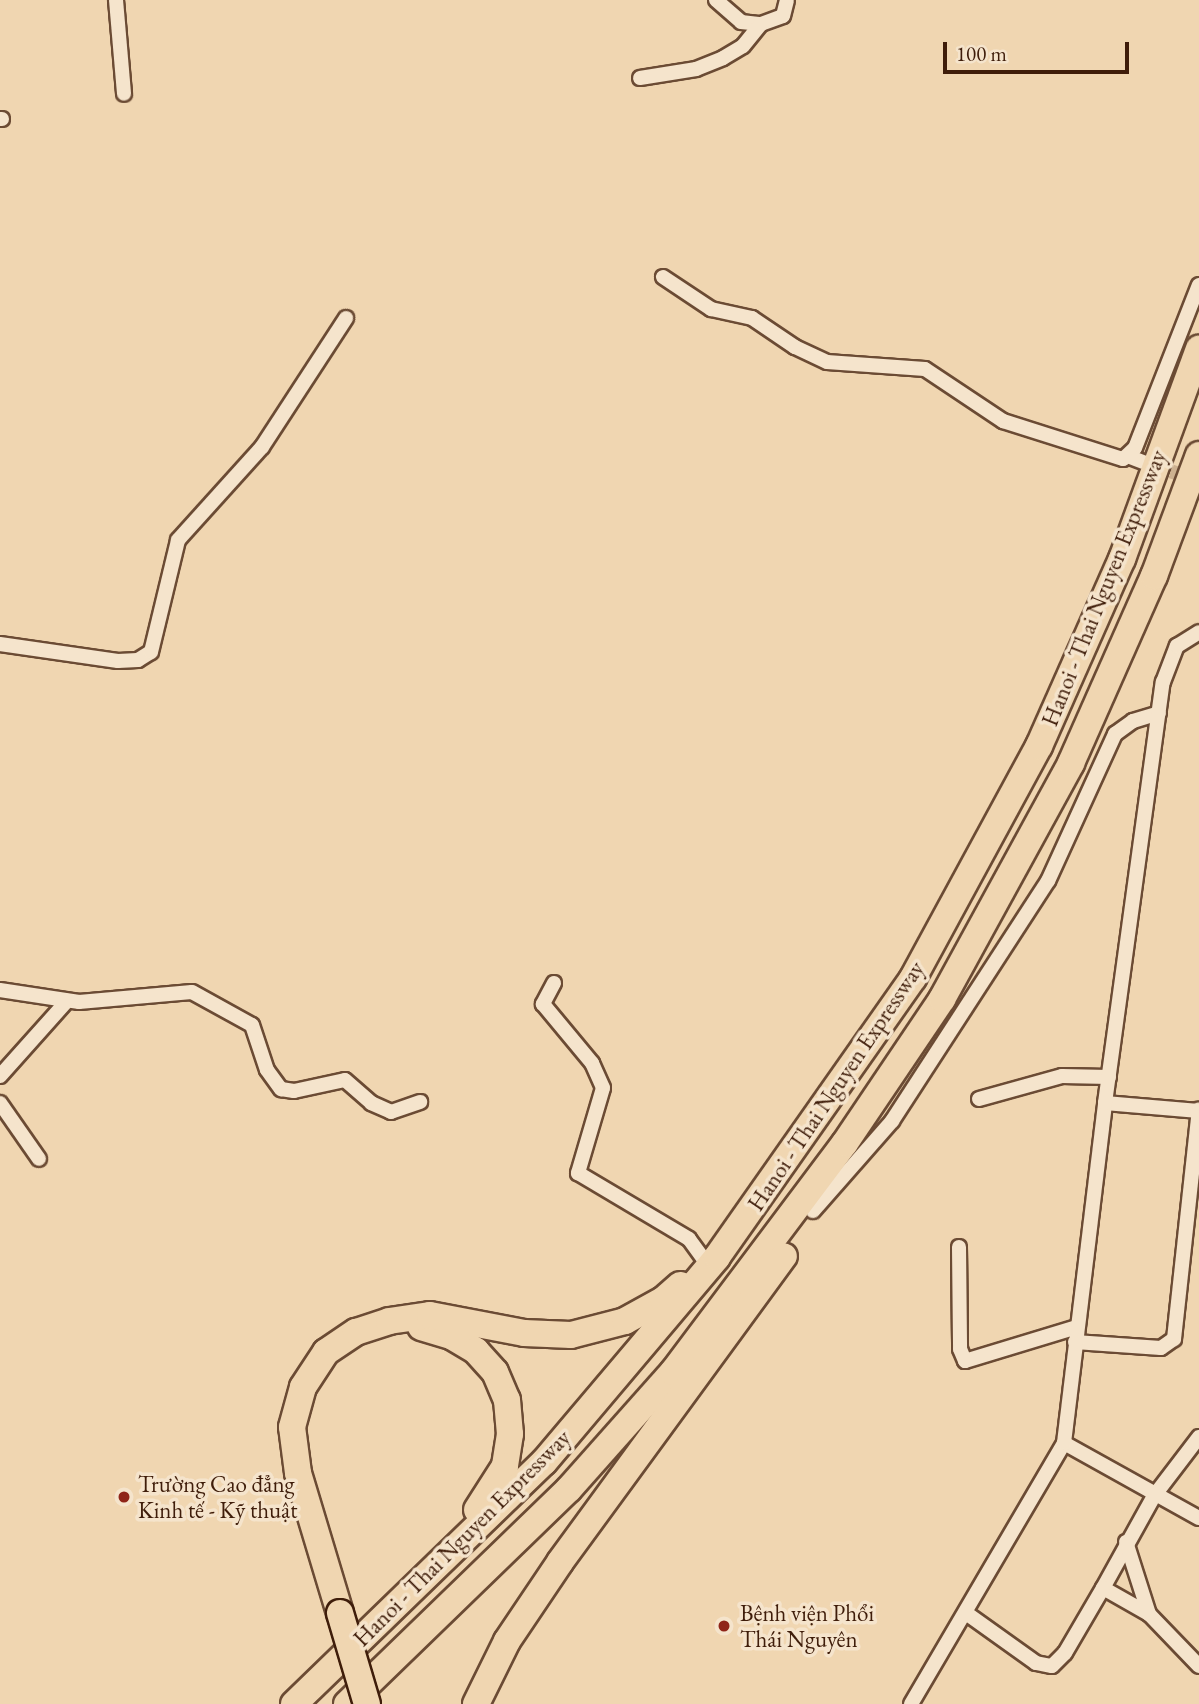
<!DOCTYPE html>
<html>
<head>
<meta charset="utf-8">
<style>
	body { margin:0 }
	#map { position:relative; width:1199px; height:1704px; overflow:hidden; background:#f0d6b1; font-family:"EB Garamond",serif }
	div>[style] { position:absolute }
	.street-tunnel>* { height:14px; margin-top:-7px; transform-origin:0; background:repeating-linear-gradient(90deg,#cdb190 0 14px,transparent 0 21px) }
	.roads { filter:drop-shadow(2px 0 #6b4b34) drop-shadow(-2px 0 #6b4b34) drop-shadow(0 2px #6b4b34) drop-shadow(0 -2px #6b4b34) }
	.street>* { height:14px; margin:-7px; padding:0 7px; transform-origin:7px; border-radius:7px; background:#f5e4cc }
	.highway>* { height:26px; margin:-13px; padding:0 13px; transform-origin:13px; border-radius:13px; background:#f0d6b1 }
	.bridges { filter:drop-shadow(2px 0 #3f1d0a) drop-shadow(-2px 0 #3f1d0a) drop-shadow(0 2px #3f1d0a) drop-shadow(0 -2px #3f1d0a) }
	.highway-bridge>* { height:26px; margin:-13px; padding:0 13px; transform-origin:13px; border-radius:13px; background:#f0d6b1 }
	.dots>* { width:19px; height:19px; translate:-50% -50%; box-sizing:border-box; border:4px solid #f5e4cc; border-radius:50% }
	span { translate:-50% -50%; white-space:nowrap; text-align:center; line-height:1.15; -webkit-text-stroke:7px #f5e4cc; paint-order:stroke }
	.street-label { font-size:23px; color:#3f1d0a }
	.poi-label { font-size:23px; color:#3f1d0a }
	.left { translate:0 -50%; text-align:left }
	.scale { position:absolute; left:943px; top:42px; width:186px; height:32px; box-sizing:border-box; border:4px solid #3f1d0a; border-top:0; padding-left:9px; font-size:21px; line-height:24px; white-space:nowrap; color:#3f1d0a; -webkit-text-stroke:5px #f5e4cc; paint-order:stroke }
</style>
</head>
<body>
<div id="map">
	<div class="street-tunnel">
		<i style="left:1151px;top:465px;width:46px;rotate:17.7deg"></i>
	</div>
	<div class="roads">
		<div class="street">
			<i style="left:116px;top:0;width:94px;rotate:85.1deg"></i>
			<i style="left:716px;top:0;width:33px;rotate:41deg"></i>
			<i style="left:741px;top:22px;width:20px;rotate:6deg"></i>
			<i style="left:761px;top:24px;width:23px;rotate:-20deg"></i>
			<i style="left:783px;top:16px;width:16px;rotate:-76deg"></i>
			<i style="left:640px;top:78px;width:57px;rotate:-9.1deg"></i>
			<i style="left:696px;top:69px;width:29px;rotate:-22deg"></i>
			<i style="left:723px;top:58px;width:23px;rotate:-31deg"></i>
			<i style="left:743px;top:46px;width:28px;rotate:-51deg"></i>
			<i style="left:0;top:119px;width:2px"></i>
			<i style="left:663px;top:277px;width:58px;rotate:33.7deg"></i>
			<i style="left:711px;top:309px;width:42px;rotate:12.4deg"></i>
			<i style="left:752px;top:318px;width:52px;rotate:34deg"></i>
			<i style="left:795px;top:347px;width:35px;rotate:25deg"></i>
			<i style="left:827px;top:362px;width:98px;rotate:4.1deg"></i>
			<i style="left:925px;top:369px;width:94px;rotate:33.7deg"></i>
			<i style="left:1003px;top:421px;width:126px;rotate:17.6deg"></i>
			<i style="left:1123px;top:459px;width:16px;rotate:-43deg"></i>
			<i style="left:1135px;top:448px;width:175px;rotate:-68.6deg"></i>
			<i style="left:1130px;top:457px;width:14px;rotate:21deg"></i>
			<i style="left:0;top:644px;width:119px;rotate:8.2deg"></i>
			<i style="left:118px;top:661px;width:20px;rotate:-3deg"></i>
			<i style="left:138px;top:660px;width:15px;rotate:-32deg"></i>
			<i style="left:151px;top:652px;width:115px;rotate:-76.4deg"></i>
			<i style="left:178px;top:540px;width:125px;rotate:-47.9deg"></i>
			<i style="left:262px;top:447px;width:154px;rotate:-56.9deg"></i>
			<i style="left:554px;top:983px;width:24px;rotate:118deg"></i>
			<i style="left:543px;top:1004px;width:77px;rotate:50.3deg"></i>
			<i style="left:592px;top:1063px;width:27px;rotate:66deg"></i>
			<i style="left:603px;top:1088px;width:89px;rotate:106.4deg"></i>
			<i style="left:578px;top:1173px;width:129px;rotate:30.7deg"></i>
			<i style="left:689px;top:1239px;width:24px;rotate:54deg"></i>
			<i style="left:0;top:990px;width:80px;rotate:8.6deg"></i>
			<i style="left:79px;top:1002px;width:113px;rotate:-5.1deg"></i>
			<i style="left:192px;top:992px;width:68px;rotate:28.8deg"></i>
			<i style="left:252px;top:1025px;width:47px;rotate:71.6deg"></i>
			<i style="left:267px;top:1070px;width:24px;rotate:54deg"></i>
			<i style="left:281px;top:1089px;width:13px;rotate:9deg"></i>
			<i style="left:294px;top:1091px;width:52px;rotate:-12.2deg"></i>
			<i style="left:345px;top:1080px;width:35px;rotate:41deg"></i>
			<i style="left:371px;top:1103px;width:22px;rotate:24deg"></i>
			<i style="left:391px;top:1112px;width:31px;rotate:-19deg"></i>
			<i style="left:0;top:1076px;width:101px;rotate:-48.2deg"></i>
			<i style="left:979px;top:1099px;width:86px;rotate:-15.5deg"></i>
			<i style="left:1062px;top:1076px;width:47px;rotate:1.2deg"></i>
			<i style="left:0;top:1103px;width:68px;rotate:55.1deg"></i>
			<i style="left:1105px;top:1103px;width:94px;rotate:4.9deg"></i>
			<i style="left:813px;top:1211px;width:120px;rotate:-48.7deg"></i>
			<i style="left:892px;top:1121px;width:286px;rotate:-57deg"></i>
			<i style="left:1048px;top:881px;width:162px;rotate:-65.5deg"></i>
			<i style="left:1115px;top:734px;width:22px;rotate:-36deg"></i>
			<i style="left:1133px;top:721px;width:27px;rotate:-17deg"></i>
			<i style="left:959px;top:1247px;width:102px;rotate:89.4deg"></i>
			<i style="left:960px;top:1349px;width:13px;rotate:67deg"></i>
			<i style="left:965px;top:1361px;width:117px;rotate:-16.9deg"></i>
			<i style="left:1075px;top:1342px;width:86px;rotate:4deg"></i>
			<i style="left:1161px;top:1348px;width:16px;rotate:-35deg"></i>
			<i style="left:1174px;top:1339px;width:231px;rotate:-83.8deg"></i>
			<i style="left:1199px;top:1437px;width:74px;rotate:127.3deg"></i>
			<i style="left:1154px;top:1496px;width:105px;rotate:119deg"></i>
			<i style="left:1103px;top:1588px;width:53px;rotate:29.5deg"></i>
			<i style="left:1149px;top:1614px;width:72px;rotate:46.1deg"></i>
			<i style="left:1064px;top:1443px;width:154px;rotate:29.1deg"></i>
			<i style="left:1126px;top:1542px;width:76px;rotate:72.3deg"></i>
			<i style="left:966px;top:1613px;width:86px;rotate:35.5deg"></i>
			<i style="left:1036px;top:1663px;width:16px;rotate:11deg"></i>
			<i style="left:1052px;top:1666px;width:18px;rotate:-45deg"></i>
			<i style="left:1065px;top:1653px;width:75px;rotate:-59.7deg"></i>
			<i style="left:911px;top:1704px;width:303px;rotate:-59.6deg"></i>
			<i style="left:1064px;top:1443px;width:342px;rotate:-83.1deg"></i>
			<i style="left:1105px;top:1103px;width:425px;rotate:-82.2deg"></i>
			<i style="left:1163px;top:682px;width:39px;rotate:-69deg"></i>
			<i style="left:1177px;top:646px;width:26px;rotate:-32deg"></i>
		</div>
		<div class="highway">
			<i style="left:421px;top:1327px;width:34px;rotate:17deg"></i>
			<i style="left:453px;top:1337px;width:27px;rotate:31deg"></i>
			<i style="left:476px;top:1351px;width:28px;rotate:48deg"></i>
			<i style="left:495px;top:1372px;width:30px;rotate:67deg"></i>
			<i style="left:507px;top:1400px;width:34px;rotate:85deg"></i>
			<i style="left:510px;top:1434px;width:32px;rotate:99deg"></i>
			<i style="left:505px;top:1466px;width:52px;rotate:122.5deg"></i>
			<i style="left:340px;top:1613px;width:146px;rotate:-106.7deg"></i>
			<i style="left:298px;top:1473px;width:46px;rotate:-97.4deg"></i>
			<i style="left:292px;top:1427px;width:41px;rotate:-74.6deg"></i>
			<i style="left:303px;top:1387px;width:42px;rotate:-56.7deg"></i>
			<i style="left:326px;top:1352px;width:36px;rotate:-34deg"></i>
			<i style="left:356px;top:1332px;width:35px;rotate:-18deg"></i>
			<i style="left:389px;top:1321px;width:41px;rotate:-8.3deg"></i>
			<i style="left:430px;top:1315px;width:96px;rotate:10.8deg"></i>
			<i style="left:524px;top:1333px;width:47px;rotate:2.4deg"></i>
			<i style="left:571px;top:1335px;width:56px;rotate:-14.5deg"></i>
			<i style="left:625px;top:1321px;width:43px;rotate:-28.9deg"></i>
			<i style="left:663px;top:1300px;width:23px;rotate:-41deg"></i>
			<i style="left:294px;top:1704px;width:348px;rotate:-44.1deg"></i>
			<i style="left:544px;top:1462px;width:268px;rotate:-49.8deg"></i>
			<i style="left:717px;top:1257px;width:341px;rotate:-54.9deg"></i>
			<i style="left:913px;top:978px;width:264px;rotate:-61.5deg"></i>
			<i style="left:1039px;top:746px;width:205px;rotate:-66.1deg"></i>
			<i style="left:1122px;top:559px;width:224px;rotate:-69.9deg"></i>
			<i style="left:347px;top:1704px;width:309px;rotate:-44.1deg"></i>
			<i style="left:569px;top:1489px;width:157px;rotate:-48.4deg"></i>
			<i style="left:673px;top:1372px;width:286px;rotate:-53.1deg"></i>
			<i style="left:845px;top:1143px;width:174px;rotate:-56deg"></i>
			<i style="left:942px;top:999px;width:269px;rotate:-61.3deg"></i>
			<i style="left:1071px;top:763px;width:205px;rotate:-66.1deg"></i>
			<i style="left:1154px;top:576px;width:129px;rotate:-69.6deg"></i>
			<i style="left:476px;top:1704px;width:70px;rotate:-63.8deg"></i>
			<i style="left:507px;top:1641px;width:95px;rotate:-56.1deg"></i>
			<i style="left:560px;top:1562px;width:379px;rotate:-53.8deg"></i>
		</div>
	</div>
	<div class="bridges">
		<div class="highway-bridge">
			<i style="left:340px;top:1613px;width:95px;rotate:73.5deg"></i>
		</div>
	</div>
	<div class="dots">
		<i style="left:124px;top:1497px;background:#8f2418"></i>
		<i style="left:724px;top:1626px;background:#8f2418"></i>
	</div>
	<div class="street-label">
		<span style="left:1104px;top:588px;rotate:-68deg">Hanoi - Thai Nguyen Expressway</span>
		<span style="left:836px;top:1086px;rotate:-56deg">Hanoi - Thai Nguyen Expressway</span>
		<span style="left:462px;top:1538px;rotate:-45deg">Hanoi - Thai Nguyen Expressway</span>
	</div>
	<div class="poi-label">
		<span class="left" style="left:138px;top:1497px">Trường Cao đẳng<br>Kinh tế - Kỹ thuật</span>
		<span class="left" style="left:740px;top:1626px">Bệnh viện Phổi<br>Thái Nguyên</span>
	</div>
	<div class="scale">100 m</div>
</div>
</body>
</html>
